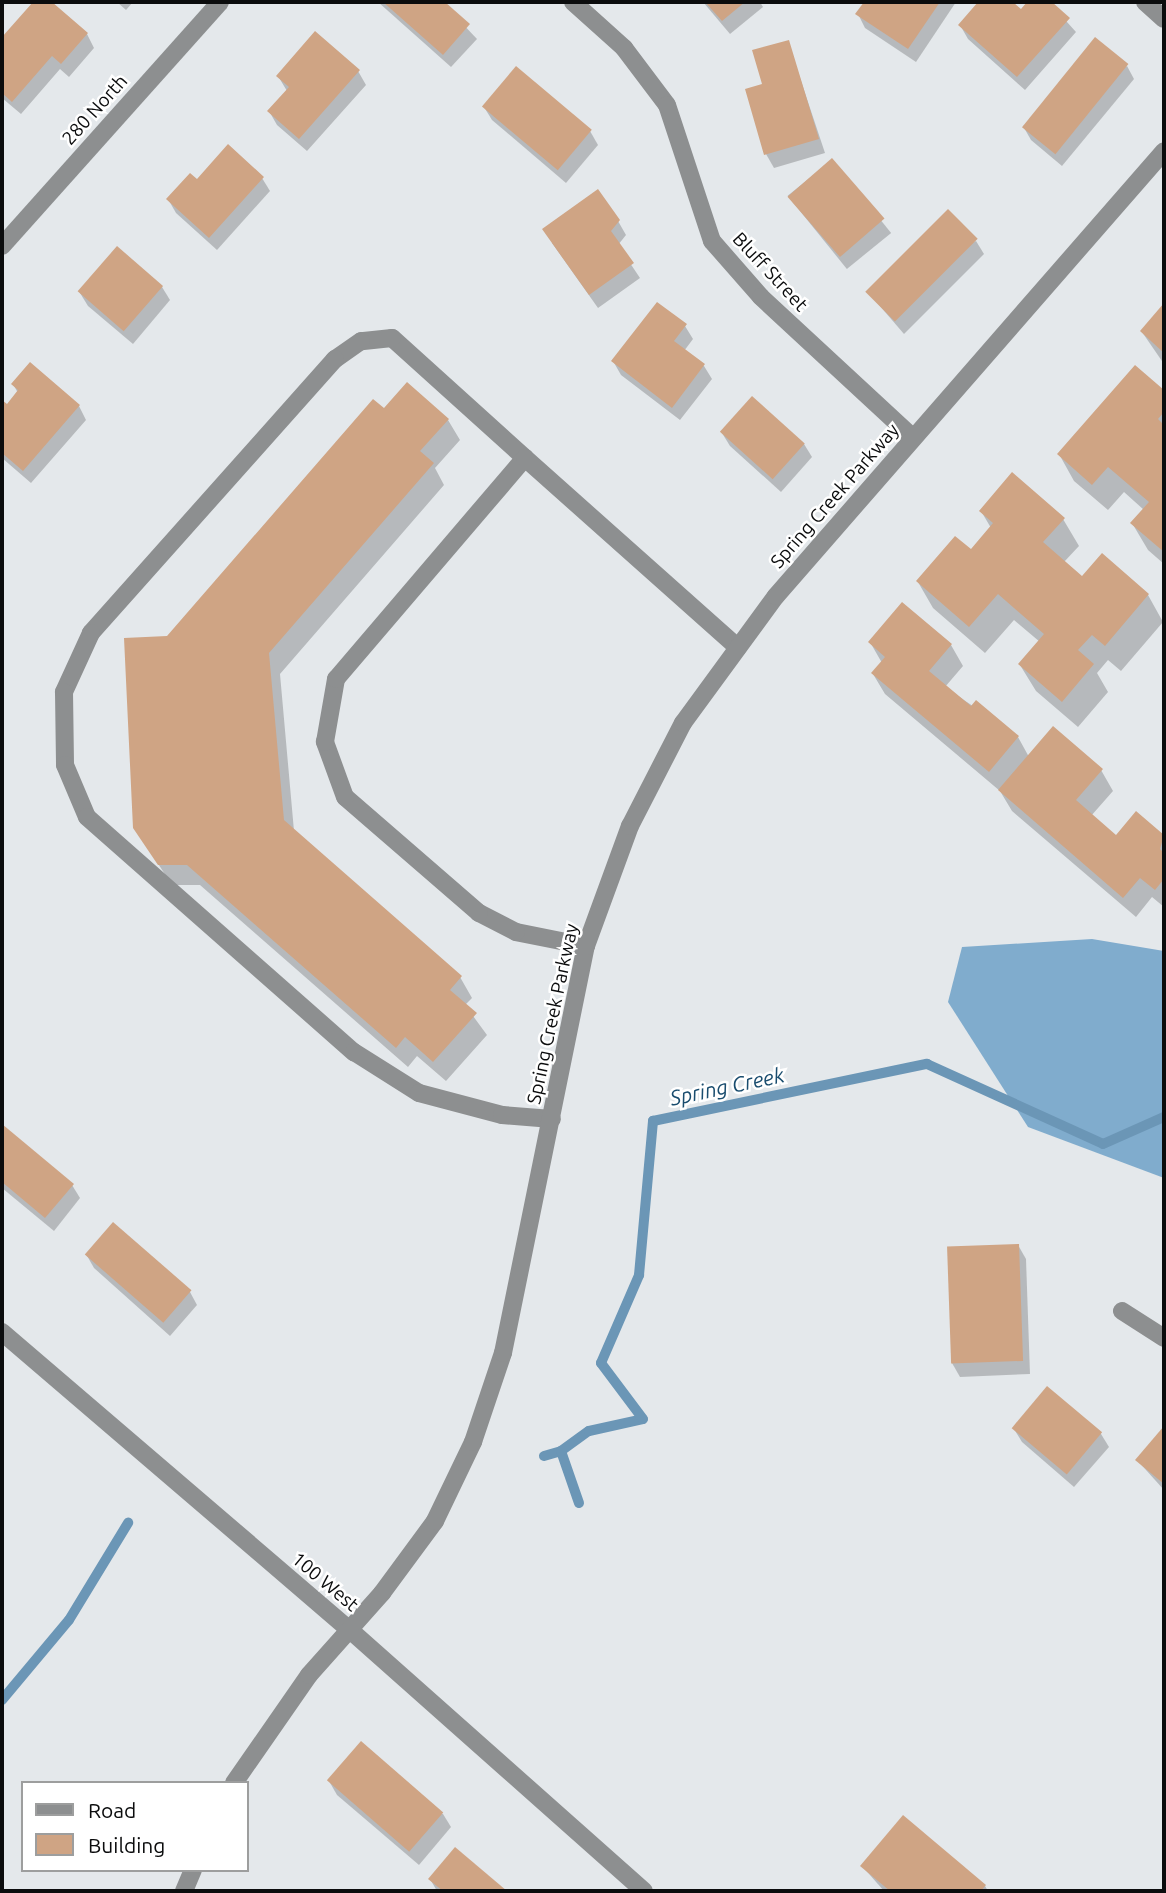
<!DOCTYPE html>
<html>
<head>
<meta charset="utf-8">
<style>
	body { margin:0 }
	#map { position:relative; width:1166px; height:1893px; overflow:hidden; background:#e4e8eb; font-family:Ubuntu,sans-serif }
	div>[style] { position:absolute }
	.forest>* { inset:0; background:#80accd }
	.shadow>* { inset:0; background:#0003; transform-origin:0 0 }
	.stream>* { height:10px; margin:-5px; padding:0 5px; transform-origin:5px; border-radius:5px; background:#6b96b6 }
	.building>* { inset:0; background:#cfa484; transform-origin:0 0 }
	.minor>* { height:18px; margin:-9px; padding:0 9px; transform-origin:9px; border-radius:9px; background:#8d8f90 }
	span { translate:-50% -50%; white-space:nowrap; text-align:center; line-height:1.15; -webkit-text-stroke:5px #fff; paint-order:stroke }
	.street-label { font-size:19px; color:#0b0c0d }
	.water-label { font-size:21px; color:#194c6e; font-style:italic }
	.frame { position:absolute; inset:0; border:4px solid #0b0c0d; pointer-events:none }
	.legend { position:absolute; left:21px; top:1781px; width:228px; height:91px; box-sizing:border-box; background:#fff; border:2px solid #9d9e9e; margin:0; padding:9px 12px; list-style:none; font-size:21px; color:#0b0c0d }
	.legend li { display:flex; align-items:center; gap:14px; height:35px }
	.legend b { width:35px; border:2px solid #9d9e9e }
</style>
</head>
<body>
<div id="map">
	<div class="forest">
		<i style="clip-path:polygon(1092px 939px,1164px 951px,1164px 1178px,1028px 1127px,948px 1002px,962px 947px)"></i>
	</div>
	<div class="shadow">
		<i style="clip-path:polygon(35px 2px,49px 2px,87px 34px,94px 48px,69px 77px,60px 69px,21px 114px,2px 98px,2px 40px)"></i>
		<i style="clip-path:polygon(117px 2px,133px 2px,126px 10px)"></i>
		<i style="clip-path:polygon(378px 2px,442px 2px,477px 39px,451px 67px)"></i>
		<i style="clip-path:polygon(703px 2px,760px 2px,763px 7px,730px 34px)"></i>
		<i style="clip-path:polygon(866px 2px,956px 2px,916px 62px,865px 28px,858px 14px)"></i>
		<i style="clip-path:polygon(980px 2px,1010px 2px,1021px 11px,1030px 2px,1049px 2px,1076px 32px,1025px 90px,968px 39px,960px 25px)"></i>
		<i style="clip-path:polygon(788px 42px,825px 153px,774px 168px,766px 154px)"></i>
		<i style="clip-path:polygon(1127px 66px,1134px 79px,1062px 166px,1031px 140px,1023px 126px)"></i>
		<i style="clip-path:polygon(358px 71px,366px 85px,307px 151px,277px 125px,269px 111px,287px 91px,278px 76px)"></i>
		<i style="clip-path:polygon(484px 107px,590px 131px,598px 145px,566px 183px,492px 120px)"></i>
		<i style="left:832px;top:160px;width:94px;height:57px;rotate:51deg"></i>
		<i style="clip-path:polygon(262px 178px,270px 191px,217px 250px,176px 213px,168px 199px,197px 182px)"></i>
		<i style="clip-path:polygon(618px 221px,626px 235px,618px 245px,640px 278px,598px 308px,552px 243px)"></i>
		<i style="clip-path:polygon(976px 241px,984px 254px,904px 334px,867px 291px)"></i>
		<i style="clip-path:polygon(162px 287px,170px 300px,133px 344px,88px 306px,80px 293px)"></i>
		<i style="clip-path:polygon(1164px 306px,1164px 364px,1142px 332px)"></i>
		<i style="clip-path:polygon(685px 326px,693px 339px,684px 351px,704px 366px,712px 379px,680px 420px,621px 375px,613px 361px)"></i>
		<i style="clip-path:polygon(1135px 367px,1164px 393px,1164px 564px,1148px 550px,1132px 523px,1144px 510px,1124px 492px,1108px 510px,1074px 481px,1059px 454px)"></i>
		<i style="clip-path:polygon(13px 384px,79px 406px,86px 420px,31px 483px,2px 458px,2px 402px,7px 406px,18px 393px)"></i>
		<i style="clip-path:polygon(384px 411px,448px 420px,460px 440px,435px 468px,444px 485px,280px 674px,294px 831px,460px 977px,472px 998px,465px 1005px,487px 1035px,446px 1081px,417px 1056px,408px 1067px,200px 885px,172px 885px,134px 827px,168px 638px)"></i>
		<i style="clip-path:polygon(722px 433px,804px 444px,812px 457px,781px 492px,730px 446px)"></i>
		<i style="clip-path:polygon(981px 511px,1063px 519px,1079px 546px,1064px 562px,1083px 578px,1148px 595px,1163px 622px,1121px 671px,1108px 660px,1097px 673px,1108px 692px,1078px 727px,1036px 691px,1020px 665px,1040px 642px,1014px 620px,985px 653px,933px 608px,918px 582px,971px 552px,991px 528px)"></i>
		<i style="clip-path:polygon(902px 604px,951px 645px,963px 666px,945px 687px,1018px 737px,1029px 757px,1101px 770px,1113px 791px,1091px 816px,1116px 837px,1137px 813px,1164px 837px,1164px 907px,1152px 897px,1136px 917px,1012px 811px,1000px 791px,885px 694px,873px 674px,882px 663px,870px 642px)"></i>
		<i style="clip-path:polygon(2px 1126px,72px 1185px,80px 1198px,54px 1231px,2px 1188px)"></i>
		<i style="clip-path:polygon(1018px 1245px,1026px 1259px,1030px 1374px,960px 1377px,952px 1363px)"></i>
		<i style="clip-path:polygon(86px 1254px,190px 1292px,197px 1305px,170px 1336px,94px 1268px)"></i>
		<i style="clip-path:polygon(1048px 1388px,1101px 1434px,1109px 1447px,1074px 1487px,1022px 1442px,1014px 1429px)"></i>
		<i style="clip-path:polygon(1164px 1428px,1164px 1490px,1137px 1460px)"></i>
		<i style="clip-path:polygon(329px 1781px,443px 1814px,451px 1827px,419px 1865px,337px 1795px)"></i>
		<i style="clip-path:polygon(455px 1849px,504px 1891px,437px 1891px,430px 1879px)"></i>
		<i style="clip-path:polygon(862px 1866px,985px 1886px,988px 1891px,884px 1891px)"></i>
	</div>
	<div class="stream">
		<i style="left:544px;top:1456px;width:18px;rotate:-16deg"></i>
		<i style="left:579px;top:1503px;width:55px;rotate:-109.1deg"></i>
		<i style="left:561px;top:1451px;width:34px;rotate:-36deg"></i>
		<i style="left:589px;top:1431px;width:55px;rotate:-12.5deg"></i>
		<i style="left:643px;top:1419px;width:70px;rotate:-126.9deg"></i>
		<i style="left:601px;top:1363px;width:96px;rotate:-66.6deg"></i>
		<i style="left:639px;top:1275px;width:155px;rotate:-84.8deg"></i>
		<i style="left:653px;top:1121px;width:280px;rotate:-11.8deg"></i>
		<i style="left:927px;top:1064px;width:193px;rotate:24.4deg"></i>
		<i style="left:1103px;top:1144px;width:67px;rotate:-23.9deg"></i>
		<i style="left:2px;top:1700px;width:104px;rotate:-50.1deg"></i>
		<i style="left:69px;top:1620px;width:114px;rotate:-58.7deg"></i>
	</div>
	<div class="building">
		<i style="clip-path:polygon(33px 2px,52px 2px,88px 33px,61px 64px,52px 56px,12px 102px,2px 93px,2px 37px)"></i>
		<i style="clip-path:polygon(383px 2px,445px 2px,470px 24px,443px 55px)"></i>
		<i style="clip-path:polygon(705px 2px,745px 2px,722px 21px)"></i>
		<i style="clip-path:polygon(864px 2px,940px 2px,908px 49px,855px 14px)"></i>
		<i style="clip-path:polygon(978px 2px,1013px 2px,1021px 9px,1027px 2px,1052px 2px,1070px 18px,1017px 77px,958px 25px)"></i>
		<i style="clip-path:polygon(315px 31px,360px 70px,299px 139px,267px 111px,289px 87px,276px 76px)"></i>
		<i style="left:1095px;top:37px;width:43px;height:116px;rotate:39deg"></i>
		<i style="clip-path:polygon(789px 40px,819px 139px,764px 155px,745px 89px,762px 84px,752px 50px)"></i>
		<i style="left:516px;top:66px;width:99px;height:53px;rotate:40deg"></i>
		<i style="clip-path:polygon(228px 144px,264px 177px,209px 238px,166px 199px,190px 173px,197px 179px)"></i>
		<i style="left:832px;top:158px;width:80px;height:59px;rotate:49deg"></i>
		<i style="clip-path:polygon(598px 189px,620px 220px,611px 231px,634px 263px,589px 295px,542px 229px)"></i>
		<i style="left:948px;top:209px;width:42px;height:117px;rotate:45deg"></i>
		<i style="left:117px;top:246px;width:61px;height:60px;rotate:41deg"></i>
		<i style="clip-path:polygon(657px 302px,687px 324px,674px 341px,705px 364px,672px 408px,611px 361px)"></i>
		<i style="clip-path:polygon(1164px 303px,1164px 353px,1140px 331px)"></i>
		<i style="clip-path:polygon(30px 362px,80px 405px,23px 471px,2px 453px,2px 400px,7px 404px,18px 390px,11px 384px)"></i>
		<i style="clip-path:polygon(1135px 365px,1164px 390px,1164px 412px,1158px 419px,1164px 425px,1164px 552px,1130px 523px,1149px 502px,1108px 467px,1092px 485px,1057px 454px)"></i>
		<i style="clip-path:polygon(407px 382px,449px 419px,420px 451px,434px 463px,269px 653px,284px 820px,462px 976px,450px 990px,477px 1013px,433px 1062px,405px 1037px,396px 1048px,187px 865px,158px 865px,133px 828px,124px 638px,167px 636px,373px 399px,384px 408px)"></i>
		<i style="left:752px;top:396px;width:71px;height:48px;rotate:42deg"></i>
		<i style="clip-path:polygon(1012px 472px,1065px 518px,1043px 542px,1082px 576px,1102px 553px,1149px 594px,1105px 646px,1092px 635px,1078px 650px,1094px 664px,1062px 702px,1018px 664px,1044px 634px,998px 594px,969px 627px,916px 581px,955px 536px,971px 549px,993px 523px,979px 511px)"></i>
		<i style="clip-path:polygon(902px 602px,952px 644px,929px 671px,971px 706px,976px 700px,1019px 736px,989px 772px,871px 673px,885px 657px,868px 642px)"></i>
		<i style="clip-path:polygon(1053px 726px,1103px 769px,1076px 800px,1116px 835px,1136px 811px,1164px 835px,1160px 849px,1164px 853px,1164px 879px,1155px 890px,1140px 878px,1123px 898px,998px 790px)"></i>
		<i style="clip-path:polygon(2px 1124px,74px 1184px,45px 1218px,2px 1182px)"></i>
		<i style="left:113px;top:1222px;width:104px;height:43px;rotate:41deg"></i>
		<i style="left:1019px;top:1244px;width:117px;height:72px;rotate:88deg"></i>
		<i style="left:1047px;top:1386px;width:72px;height:55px;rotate:40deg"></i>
		<i style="clip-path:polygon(1164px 1426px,1164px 1484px,1135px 1460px)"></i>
		<i style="left:361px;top:1741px;width:109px;height:52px;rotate:41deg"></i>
		<i style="clip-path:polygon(903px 1815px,986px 1885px,981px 1891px,890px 1891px,860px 1866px)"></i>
		<i style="clip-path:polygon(455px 1847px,507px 1891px,443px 1891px,428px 1879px)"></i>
	</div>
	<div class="minor">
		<i style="left:573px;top:2px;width:69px;rotate:42deg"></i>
		<i style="left:624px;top:48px;width:71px;rotate:53deg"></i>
		<i style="left:667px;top:105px;width:143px;rotate:71.7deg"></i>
		<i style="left:712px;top:241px;width:74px;rotate:48.8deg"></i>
		<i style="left:761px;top:297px;width:207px;rotate:42.8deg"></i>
		<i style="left:1145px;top:2px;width:25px;rotate:42deg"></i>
		<i style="left:2px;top:246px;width:327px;rotate:-48.2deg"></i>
		<i style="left:525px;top:458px;width:179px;rotate:-137.9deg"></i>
		<i style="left:392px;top:338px;width:31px;rotate:174deg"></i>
		<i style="left:361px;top:341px;width:32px;rotate:145deg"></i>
		<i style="left:335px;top:359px;width:367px;rotate:131.7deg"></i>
		<i style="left:91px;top:633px;width:65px;rotate:114.6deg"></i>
		<i style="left:64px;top:692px;width:73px;rotate:89.2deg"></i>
		<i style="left:65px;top:765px;width:56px;rotate:67.1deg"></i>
		<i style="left:87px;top:817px;width:356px;rotate:41.4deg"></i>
		<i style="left:354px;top:1052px;width:77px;rotate:32.2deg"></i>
		<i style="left:419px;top:1093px;width:86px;rotate:14.8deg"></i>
		<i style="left:502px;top:1115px;width:50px;rotate:4.6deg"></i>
		<i style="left:586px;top:946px;width:71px;rotate:-168.7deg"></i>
		<i style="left:516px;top:932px;width:42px;rotate:-152.8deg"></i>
		<i style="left:479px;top:913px;width:177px;rotate:-139.1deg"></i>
		<i style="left:345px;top:797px;width:59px;rotate:-110deg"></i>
		<i style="left:325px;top:742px;width:64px;rotate:-80.1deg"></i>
		<i style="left:336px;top:679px;width:291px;rotate:-49.5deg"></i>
		<i style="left:525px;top:458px;width:285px;rotate:41.7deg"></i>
		<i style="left:1122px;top:1311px;width:50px;rotate:32.7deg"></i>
		<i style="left:2px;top:1332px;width:458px;rotate:40.6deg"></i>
		<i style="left:350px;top:1630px;width:393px;rotate:41.6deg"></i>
		<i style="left:234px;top:1783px;width:131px;rotate:-55.2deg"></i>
		<i style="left:309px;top:1675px;width:110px;rotate:-48.3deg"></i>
		<i style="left:382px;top:1593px;width:89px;rotate:-53.6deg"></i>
		<i style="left:435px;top:1521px;width:88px;rotate:-64.3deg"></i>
		<i style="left:473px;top:1442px;width:94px;rotate:-71.4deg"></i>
		<i style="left:503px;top:1353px;width:415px;rotate:-78.5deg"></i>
		<i style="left:586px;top:946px;width:128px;rotate:-69.9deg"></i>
		<i style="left:630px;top:826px;width:116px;rotate:-62.8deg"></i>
		<i style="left:683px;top:723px;width:157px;rotate:-53.8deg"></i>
		<i style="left:776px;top:596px;width:590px;rotate:-48.91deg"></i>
		<i style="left:184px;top:1891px;width:23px;rotate:-67deg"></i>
	</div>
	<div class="street-label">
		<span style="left:95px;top:110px;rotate:-48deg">280 North</span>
		<span style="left:770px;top:272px;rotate:47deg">Bluff Street</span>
		<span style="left:835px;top:496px;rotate:-49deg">Spring Creek Parkway</span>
		<span style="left:553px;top:1014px;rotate:-78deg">Spring Creek Parkway</span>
		<span style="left:325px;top:1582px;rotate:40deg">100 West</span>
	</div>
	<div class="water-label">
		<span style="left:727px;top:1086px;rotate:-12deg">Spring Creek</span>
	</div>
	<div class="frame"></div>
	<ul class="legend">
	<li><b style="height:9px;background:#8d8f90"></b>Road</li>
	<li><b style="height:19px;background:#cfa484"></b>Building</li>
	</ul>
</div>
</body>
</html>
